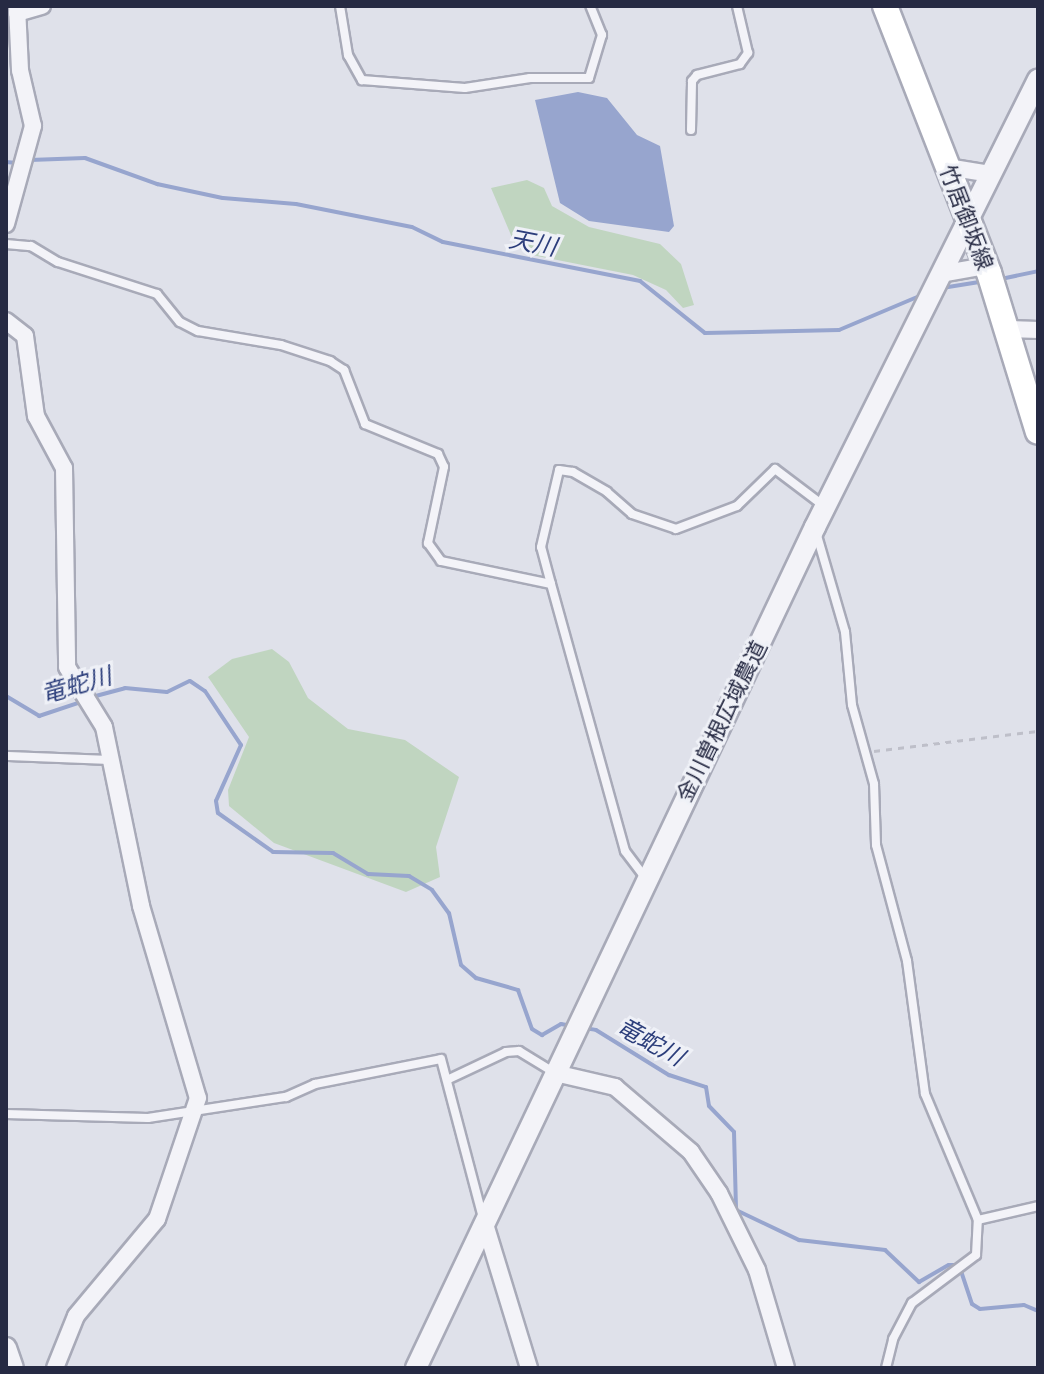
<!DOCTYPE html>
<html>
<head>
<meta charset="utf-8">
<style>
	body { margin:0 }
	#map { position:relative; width:1044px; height:1374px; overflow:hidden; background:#dfe1ea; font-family:"Open Sans","Noto Sans JP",sans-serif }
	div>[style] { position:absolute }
	.green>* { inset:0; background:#c0d5c0 }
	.water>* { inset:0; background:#97a5ce }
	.stream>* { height:4px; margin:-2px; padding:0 2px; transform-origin:2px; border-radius:2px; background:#97a5ce }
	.path>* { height:3px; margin-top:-1.5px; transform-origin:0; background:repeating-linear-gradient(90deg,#bebfc9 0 6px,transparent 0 12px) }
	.roads { filter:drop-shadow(2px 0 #a8aab8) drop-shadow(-2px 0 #a8aab8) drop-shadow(0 2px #a8aab8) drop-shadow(0 -2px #a8aab8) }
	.service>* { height:8px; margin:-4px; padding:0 4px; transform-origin:4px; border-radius:4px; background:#f3f3f8 }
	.minor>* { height:16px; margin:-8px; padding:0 8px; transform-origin:8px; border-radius:8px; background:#f3f3f8 }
	.tertiary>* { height:20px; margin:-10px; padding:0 10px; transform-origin:10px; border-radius:10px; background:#f3f3f8 }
	.secondary>* { height:24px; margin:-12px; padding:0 12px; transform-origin:12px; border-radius:12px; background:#fff }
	span { translate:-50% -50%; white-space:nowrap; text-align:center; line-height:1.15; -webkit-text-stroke:6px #eff1f7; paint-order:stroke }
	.street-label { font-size:22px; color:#262a43 }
	.water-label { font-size:24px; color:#2c3e7b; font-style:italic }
	.frame { position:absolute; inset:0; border:8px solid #262a43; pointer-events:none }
</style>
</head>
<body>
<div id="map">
	<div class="green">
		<i style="clip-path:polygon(527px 180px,544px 188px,552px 206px,589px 227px,660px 244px,681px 264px,694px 305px,683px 308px,666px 290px,633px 275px,532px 255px,516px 247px,491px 188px)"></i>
		<i style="clip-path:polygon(272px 649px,289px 662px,308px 698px,348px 729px,405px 740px,459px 777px,436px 847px,440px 877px,406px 892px,274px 843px,229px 806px,228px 790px,249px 737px,208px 677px,232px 659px)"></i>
	</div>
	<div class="water">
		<i style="clip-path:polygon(578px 92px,607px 98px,637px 135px,660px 146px,674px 226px,669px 232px,589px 221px,560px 203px,535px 100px)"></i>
	</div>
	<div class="stream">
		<i style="left:30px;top:160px;width:55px;rotate:-2.1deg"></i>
		<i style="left:85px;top:158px;width:77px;rotate:19.9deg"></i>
		<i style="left:157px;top:184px;width:67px;rotate:12deg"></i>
		<i style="left:223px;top:198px;width:73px;rotate:4.7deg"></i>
		<i style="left:296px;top:204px;width:118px;rotate:11.2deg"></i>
		<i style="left:412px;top:227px;width:34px;rotate:26deg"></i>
		<i style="left:443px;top:242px;width:201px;rotate:11.2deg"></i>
		<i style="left:640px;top:281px;width:83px;rotate:38.7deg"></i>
		<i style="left:705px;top:333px;width:134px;rotate:-1.3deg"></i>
		<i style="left:839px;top:330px;width:90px;rotate:-22.9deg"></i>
		<i style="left:6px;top:162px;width:11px;rotate:5deg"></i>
		<i style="left:1001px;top:279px;width:38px;rotate:-12deg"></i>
		<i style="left:942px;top:288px;width:44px;rotate:-9.2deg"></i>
		<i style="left:6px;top:696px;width:39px;rotate:31deg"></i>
		<i style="left:39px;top:716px;width:47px;rotate:-18.4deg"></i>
		<i style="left:92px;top:697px;width:34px;rotate:-15deg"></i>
		<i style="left:125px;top:688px;width:42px;rotate:5.4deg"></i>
		<i style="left:167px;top:692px;width:25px;rotate:-26deg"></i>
		<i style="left:190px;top:681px;width:18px;rotate:34deg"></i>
		<i style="left:205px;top:691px;width:65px;rotate:56.3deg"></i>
		<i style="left:241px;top:745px;width:61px;rotate:114.1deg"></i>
		<i style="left:216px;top:801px;width:12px;rotate:81deg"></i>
		<i style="left:218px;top:813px;width:67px;rotate:35.3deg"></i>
		<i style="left:273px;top:852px;width:60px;rotate:1deg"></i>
		<i style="left:333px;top:853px;width:41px;rotate:31deg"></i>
		<i style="left:368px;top:874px;width:41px;rotate:2.8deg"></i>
		<i style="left:409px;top:876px;width:27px;rotate:31deg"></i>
		<i style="left:432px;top:890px;width:29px;rotate:54deg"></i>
		<i style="left:449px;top:913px;width:53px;rotate:77deg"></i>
		<i style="left:461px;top:965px;width:20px;rotate:41deg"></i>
		<i style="left:476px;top:978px;width:44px;rotate:15.9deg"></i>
		<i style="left:518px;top:990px;width:41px;rotate:70.3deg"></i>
		<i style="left:532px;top:1029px;width:12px;rotate:31deg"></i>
		<i style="left:542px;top:1035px;width:22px;rotate:-30deg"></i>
		<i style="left:561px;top:1024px;width:11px;rotate:10deg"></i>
		<i style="left:584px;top:1028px;width:12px;rotate:9deg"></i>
		<i style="left:596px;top:1030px;width:86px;rotate:31.7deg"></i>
		<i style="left:669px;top:1075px;width:39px;rotate:18deg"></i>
		<i style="left:706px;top:1087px;width:19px;rotate:81deg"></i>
		<i style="left:709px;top:1106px;width:36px;rotate:46deg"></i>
		<i style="left:734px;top:1132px;width:78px;rotate:88.5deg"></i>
		<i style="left:736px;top:1210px;width:70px;rotate:25.5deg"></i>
		<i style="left:799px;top:1240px;width:87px;rotate:6.6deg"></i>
		<i style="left:885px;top:1250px;width:47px;rotate:43.3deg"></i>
		<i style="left:919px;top:1282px;width:34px;rotate:-30deg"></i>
		<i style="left:949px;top:1265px;width:10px"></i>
		<i style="left:959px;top:1265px;width:41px;rotate:71.6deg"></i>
		<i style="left:972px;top:1304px;width:9px;rotate:32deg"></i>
		<i style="left:980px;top:1309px;width:44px;rotate:-5.2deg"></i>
		<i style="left:1024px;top:1305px;width:15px;rotate:23deg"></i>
	</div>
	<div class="path">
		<i style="left:874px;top:751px;width:165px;rotate:-7deg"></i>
	</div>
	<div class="roads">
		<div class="service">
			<i style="left:340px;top:6px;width:50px;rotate:80.7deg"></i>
			<i style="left:348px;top:55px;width:29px;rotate:61deg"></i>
			<i style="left:362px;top:80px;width:103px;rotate:4.4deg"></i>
			<i style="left:465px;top:88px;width:66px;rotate:-8.7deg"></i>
			<i style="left:530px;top:78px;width:59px"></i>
			<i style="left:589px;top:78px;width:45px;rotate:-73.2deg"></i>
			<i style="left:602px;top:35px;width:31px;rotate:-112deg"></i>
			<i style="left:691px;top:130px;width:49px;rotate:-88.8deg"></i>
			<i style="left:692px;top:81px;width:8px;rotate:-50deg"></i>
			<i style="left:697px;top:75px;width:44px;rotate:-14.3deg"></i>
			<i style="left:740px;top:64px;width:14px;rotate:-54deg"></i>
			<i style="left:748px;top:53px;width:48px;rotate:-103.2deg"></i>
			<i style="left:6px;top:244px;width:25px;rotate:5deg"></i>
			<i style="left:31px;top:246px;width:31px;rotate:31deg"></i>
			<i style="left:58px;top:262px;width:104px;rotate:17.9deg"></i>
			<i style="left:157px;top:294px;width:36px;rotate:51deg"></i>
			<i style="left:180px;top:322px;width:20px;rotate:27deg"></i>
			<i style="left:198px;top:331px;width:84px;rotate:9.6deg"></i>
			<i style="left:281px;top:345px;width:52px;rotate:18.1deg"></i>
			<i style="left:330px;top:361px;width:17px;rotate:33deg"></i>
			<i style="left:344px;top:370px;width:58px;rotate:68.7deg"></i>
			<i style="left:365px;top:424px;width:79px;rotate:22.3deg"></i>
			<i style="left:438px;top:454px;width:14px;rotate:65deg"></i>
			<i style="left:444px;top:467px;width:78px;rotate:101.9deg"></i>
			<i style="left:428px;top:543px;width:22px;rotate:54deg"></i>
			<i style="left:441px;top:561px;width:112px;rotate:11.8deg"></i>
			<i style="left:551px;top:584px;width:277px;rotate:74.5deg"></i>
			<i style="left:625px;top:851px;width:35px;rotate:53deg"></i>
			<i style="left:816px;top:532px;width:104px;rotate:73.8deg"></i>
			<i style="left:845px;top:632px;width:73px;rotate:84.5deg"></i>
			<i style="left:852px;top:705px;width:82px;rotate:74.4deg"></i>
			<i style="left:874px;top:784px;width:61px;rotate:88.1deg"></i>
			<i style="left:876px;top:845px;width:120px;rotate:75deg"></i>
			<i style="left:907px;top:961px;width:134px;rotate:82.3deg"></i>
			<i style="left:925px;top:1094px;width:137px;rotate:67.2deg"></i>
			<i style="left:551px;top:584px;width:38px;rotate:-105deg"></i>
			<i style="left:541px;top:547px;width:79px;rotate:-76.8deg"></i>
			<i style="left:559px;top:470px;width:14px;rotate:8deg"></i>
			<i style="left:573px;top:472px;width:39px;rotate:30deg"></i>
			<i style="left:607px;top:492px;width:33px;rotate:41deg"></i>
			<i style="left:632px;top:514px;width:46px;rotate:18.8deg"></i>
			<i style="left:676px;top:529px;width:65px;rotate:-20.7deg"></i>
			<i style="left:737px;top:506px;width:53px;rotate:-44.2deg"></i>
			<i style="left:775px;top:469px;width:61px;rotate:37.1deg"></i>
			<i style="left:6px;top:756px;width:106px;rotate:2.2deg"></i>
			<i style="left:449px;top:1079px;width:63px;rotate:-25.3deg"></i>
			<i style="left:506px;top:1052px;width:13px;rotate:-4deg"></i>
			<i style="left:519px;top:1051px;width:42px;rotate:31.4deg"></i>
			<i style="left:6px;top:1114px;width:142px;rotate:1.6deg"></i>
			<i style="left:148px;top:1118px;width:140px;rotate:-8.7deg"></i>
			<i style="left:286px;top:1097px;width:32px;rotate:-24deg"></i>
			<i style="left:315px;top:1084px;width:128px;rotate:-11.2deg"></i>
			<i style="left:441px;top:1059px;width:164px;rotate:75.2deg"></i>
			<i style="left:886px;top:1368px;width:30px;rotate:-76deg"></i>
			<i style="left:893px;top:1339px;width:41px;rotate:-62.2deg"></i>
			<i style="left:912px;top:1303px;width:80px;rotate:-36.9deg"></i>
			<i style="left:976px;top:1255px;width:35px;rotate:-87deg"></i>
			<i style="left:978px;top:1220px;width:62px;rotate:-13.1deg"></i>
		</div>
		<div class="minor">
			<i style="left:17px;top:13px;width:26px;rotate:-16deg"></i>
			<i style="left:947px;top:167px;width:45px;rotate:9deg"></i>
			<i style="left:6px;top:224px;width:102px;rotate:-74.6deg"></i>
			<i style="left:33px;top:126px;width:57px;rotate:-103.1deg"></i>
			<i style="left:20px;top:70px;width:64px;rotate:-92.7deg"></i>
			<i style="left:940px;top:274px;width:47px;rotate:-9.9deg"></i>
			<i style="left:6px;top:321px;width:24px;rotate:38deg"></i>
			<i style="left:25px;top:336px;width:81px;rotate:82.2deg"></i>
			<i style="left:36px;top:416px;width:59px;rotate:61.7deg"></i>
			<i style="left:64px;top:468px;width:199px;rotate:89.1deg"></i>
			<i style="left:67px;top:667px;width:70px;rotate:58.3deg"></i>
			<i style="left:104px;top:727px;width:183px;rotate:78.3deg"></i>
			<i style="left:141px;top:906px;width:200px;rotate:73.5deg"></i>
			<i style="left:198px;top:1098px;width:128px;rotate:108.7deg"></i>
			<i style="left:157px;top:1219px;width:126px;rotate:129.9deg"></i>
			<i style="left:76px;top:1316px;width:56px;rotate:112deg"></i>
			<i style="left:1009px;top:329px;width:29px;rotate:2deg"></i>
			<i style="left:555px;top:1073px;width:62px;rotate:13.1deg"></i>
			<i style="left:615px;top:1087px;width:100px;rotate:40.5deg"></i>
			<i style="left:691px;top:1152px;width:50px;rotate:55.7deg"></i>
			<i style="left:719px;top:1193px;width:86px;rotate:63.7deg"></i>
			<i style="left:757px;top:1270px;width:102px;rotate:73.5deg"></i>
			<i style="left:485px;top:1224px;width:151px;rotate:73deg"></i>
		</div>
		<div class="tertiary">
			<i style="left:6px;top:1348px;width:21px;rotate:71deg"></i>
			<i style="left:416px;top:1368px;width:931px;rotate:-64.62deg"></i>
			<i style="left:815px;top:527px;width:500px;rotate:-63.5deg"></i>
		</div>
		<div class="secondary">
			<i style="left:885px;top:6px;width:287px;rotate:68.7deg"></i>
			<i style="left:989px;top:273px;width:166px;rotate:72.9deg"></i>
		</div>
	</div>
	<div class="street-label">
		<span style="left:967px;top:217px;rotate:69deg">竹居御坂線</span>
		<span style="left:721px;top:721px;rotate:-64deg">金川曽根広域農道</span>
	</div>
	<div class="water-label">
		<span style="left:533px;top:242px;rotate:11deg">天川</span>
		<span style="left:76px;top:684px;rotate:-16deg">竜蛇川</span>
		<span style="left:651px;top:1041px;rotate:29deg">竜蛇川</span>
	</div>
	<div class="frame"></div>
</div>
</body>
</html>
